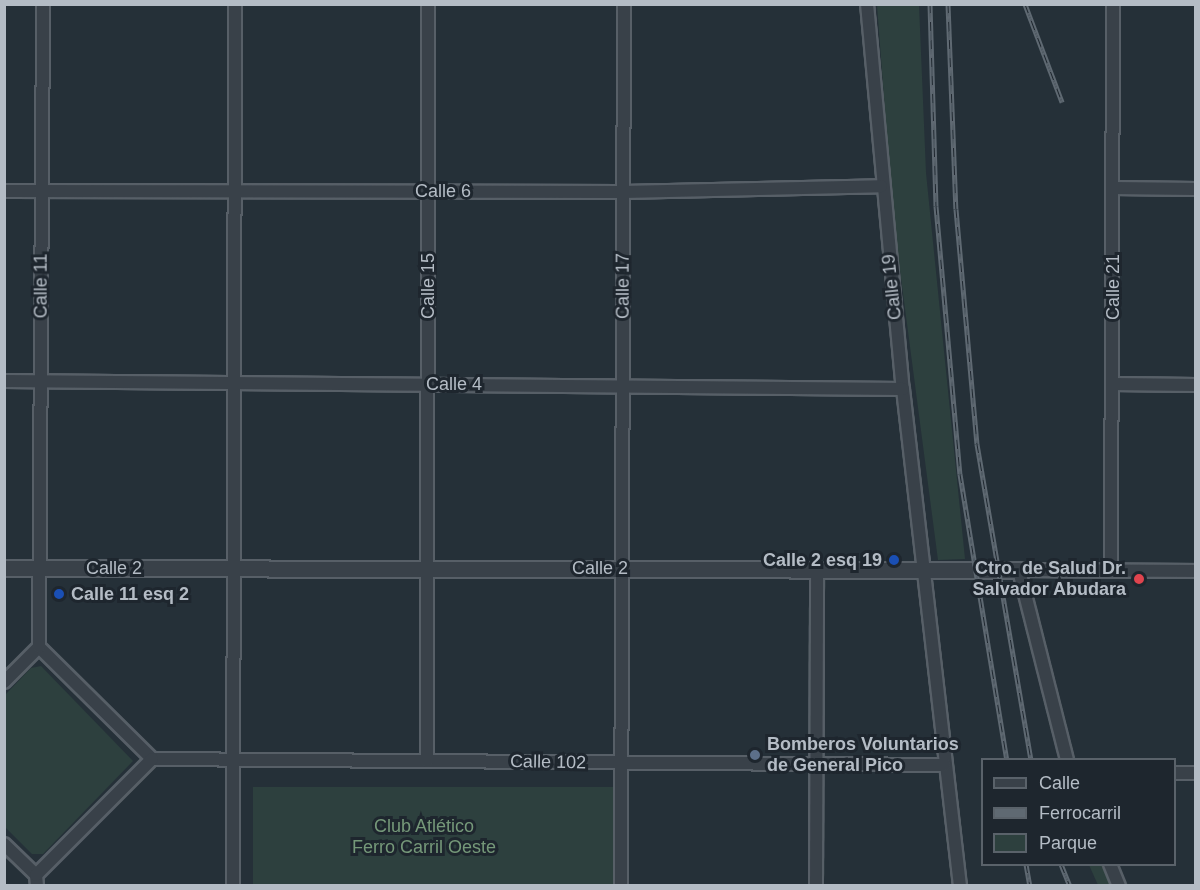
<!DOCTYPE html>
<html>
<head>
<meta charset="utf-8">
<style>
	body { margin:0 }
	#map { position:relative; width:1200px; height:890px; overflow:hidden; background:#253038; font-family:Arial,sans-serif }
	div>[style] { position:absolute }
	.green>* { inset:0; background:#2d403e; transform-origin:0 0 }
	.roads { filter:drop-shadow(2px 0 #575f67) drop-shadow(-2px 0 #575f67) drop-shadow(0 2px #575f67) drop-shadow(0 -2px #575f67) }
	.minor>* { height:12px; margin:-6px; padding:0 6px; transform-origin:6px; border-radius:6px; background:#394149 }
	.tertiary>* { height:15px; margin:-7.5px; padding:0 7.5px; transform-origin:7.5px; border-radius:7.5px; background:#394149 }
	.rail>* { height:5px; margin-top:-2.5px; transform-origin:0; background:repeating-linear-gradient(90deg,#1e262e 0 9px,#5f6972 0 18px); box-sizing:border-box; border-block:2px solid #5f6972 }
	.dots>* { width:16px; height:16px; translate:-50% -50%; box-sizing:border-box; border:3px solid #1e262e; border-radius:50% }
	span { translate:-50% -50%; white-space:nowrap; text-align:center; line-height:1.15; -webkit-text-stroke:6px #1e262e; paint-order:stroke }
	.street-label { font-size:18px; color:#b4bcc5 }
	.poi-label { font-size:18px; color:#b4bcc5; font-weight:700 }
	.right { translate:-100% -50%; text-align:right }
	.left { translate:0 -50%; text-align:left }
	.park-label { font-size:18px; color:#759879 }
	.frame { position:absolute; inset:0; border:6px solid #b4bcc5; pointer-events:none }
	.legend { position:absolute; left:981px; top:758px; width:195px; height:108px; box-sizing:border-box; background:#1e262e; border:2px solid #5a626a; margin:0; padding:8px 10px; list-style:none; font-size:18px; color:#b4bcc5 }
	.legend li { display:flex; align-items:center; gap:12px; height:30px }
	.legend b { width:30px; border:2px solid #5a626a }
</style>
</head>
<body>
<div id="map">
	<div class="green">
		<i style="clip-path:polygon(877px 5px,919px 5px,926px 173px,965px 559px,938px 560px,893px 217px)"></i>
		<i style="clip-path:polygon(41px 666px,133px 761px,43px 854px,32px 854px,4px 826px,5px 695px,31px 668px)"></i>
		<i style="left:253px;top:787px;width:365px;height:99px"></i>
		<i style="clip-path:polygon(1089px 865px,1102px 865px,1111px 885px,1098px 885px)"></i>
	</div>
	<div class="roads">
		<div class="minor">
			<i style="left:867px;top:4px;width:387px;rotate:84.7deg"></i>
			<i style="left:903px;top:389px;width:500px;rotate:83.46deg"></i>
			<i style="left:1113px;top:188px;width:83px;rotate:0.7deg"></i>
			<i style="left:4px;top:191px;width:619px;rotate:0.09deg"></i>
			<i style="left:623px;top:192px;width:258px;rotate:-1.3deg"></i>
			<i style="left:4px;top:381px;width:899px;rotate:0.51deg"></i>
			<i style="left:1112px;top:384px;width:84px;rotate:0.7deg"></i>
			<i style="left:1111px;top:570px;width:566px;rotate:-89.8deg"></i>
			<i style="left:39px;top:647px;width:159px;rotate:44.7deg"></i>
			<i style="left:4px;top:682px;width:49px;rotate:-45deg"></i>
			<i style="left:39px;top:647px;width:643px;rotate:-89.64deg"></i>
			<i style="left:152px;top:759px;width:793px;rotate:0.43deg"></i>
			<i style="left:1067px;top:760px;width:196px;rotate:-104.2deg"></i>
			<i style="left:1019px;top:570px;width:177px;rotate:0.3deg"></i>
			<i style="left:427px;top:761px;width:757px;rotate:-89.92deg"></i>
			<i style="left:1174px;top:773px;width:22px"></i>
			<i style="left:4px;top:844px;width:45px;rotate:44.1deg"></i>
			<i style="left:36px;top:875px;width:11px;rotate:85deg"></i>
			<i style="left:1110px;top:864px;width:24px;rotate:68deg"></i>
			<i style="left:36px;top:875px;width:164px;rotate:-45deg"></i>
			<i style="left:233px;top:886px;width:882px;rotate:-89.87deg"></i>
			<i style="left:621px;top:886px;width:882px;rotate:-89.81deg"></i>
			<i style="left:816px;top:886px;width:318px;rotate:-89.8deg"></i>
		</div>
		<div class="tertiary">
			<i style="left:4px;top:568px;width:1015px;rotate:0.11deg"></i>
		</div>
	</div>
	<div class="rail">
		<i style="left:930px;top:4px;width:202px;rotate:88.3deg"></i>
		<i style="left:936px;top:206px;width:269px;rotate:84.9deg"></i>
		<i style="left:960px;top:474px;width:290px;rotate:80.7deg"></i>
		<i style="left:948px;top:4px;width:205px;rotate:87.8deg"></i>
		<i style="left:956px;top:209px;width:236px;rotate:84.9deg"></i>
		<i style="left:977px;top:444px;width:321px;rotate:80.3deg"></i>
		<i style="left:1025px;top:4px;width:105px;rotate:69.3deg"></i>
		<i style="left:1026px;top:864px;width:22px;rotate:80deg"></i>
		<i style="left:1061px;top:864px;width:24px;rotate:68deg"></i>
	</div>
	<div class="dots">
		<i style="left:894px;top:560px;background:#1a4fb4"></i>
		<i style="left:1139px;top:579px;background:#e0444e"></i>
		<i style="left:59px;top:594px;background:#1a4fb4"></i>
		<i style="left:755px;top:755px;background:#5c6f8a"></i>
	</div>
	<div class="street-label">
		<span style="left:443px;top:191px">Calle 6</span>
		<span style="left:41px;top:286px;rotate:-90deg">Calle 11</span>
		<span style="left:428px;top:286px;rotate:-90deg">Calle 15</span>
		<span style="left:623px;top:286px;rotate:-90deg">Calle 17</span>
		<span style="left:892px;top:287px;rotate:-96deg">Calle 19</span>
		<span style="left:1113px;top:287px;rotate:-90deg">Calle 21</span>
		<span style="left:454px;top:384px">Calle 4</span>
		<span style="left:114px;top:568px">Calle 2</span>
		<span style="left:600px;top:568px">Calle 2</span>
		<span style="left:548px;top:762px;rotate:1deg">Calle 102</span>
	</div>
	<div class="poi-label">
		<span class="right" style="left:882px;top:560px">Calle 2 esq 19</span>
		<span class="right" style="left:1126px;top:579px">Ctro. de Salud Dr.<br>Salvador Abudara</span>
		<span class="left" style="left:71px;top:594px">Calle 11 esq 2</span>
		<span class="left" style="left:767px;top:755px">Bomberos Voluntarios<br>de General Pico</span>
	</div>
	<div class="park-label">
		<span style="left:424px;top:837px">Club Atlético<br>Ferro Carril Oeste</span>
	</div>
	<div class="frame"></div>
	<ul class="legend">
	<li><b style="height:8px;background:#394149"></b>Calle</li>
	<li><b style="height:8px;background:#5f6972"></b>Ferrocarril</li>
	<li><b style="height:16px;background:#2d403e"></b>Parque</li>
	</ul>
</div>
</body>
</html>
